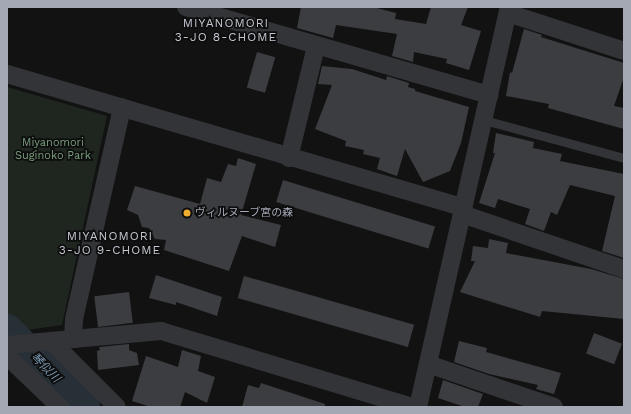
<!DOCTYPE html>
<html>
<head>
<meta charset="utf-8">
<style>
	body { margin:0 }
	#map { position:relative; width:631px; height:414px; overflow:hidden; background:#121213; font-family:"Work Sans","Noto Sans JP",sans-serif }
	div>[style] { position:absolute }
	.green>* { inset:0; background:#1e261f }
	.river>* { height:32px; margin:-16px; padding:0 16px; transform-origin:16px; border-radius:16px; background:#283037 }
	.building>* { inset:0; background:#3c3d40; transform-origin:0 0 }
	.lane>* { height:9px; margin:-4.5px; padding:0 4.5px; transform-origin:4.5px; border-radius:4.5px; background:#333438 }
	.street>* { height:18px; margin:-9px; padding:0 9px; transform-origin:9px; border-radius:9px; background:#333438 }
	.dots>* { width:11px; height:11px; translate:-50% -50%; box-sizing:border-box; border:2px solid #0d0d0e; border-radius:50% }
	span { translate:-50% -50%; white-space:nowrap; text-align:center; line-height:1.15; -webkit-text-stroke:3.5px #0d0d0e; paint-order:stroke }
	.park-label { font-size:11px; color:#7a9f7c }
	.poi-label { font-size:11px; color:#a3a8b4 }
	.left { translate:0 -50%; text-align:left }
	.neighbourhood-label { font-size:12px; color:#c4c7d0; letter-spacing:1px }
	.water-label { font-size:12px; color:#7a97af; font-style:italic }
	.frame { position:absolute; inset:0; border:8px solid #a3a8b4; pointer-events:none }
</style>
</head>
<body>
<div id="map">
	<div class="green">
		<i style="clip-path:polygon(7px 87px,107px 116px,62px 325px,20px 331px,7px 313px)"></i>
	</div>
	<div class="river">
		<i style="left:7px;top:330px;width:109px;rotate:45deg"></i>
	</div>
	<div class="building">
		<i style="clip-path:polygon(301px 7px,373px 7px,396px 13px,395px 19px,426px 24px,431px 7px,468px 7px,461px 25px,481px 31px,469px 70px,446px 63px,447px 59px,414px 52px,413px 62px,392px 56px,397px 34px,336px 25px,333px 38px,297px 28px)"></i>
		<i style="clip-path:polygon(524px 29px,542px 35px,541px 37px,624px 63px,624px 77px,614px 106px,624px 108px,624px 129px,548px 108px,549px 104px,506px 96px,510px 72px,512px 73px)"></i>
		<i style="left:257px;top:52px;width:19px;height:37px;rotate:16deg"></i>
		<i style="clip-path:polygon(322px 66px,352px 69px,386px 80px,387px 76px,409px 83px,408px 87px,415px 89px,415px 91px,469px 107px,461px 143px,450px 171px,423px 182px,405px 149px,397px 176px,377px 169px,380px 158px,363px 154px,364px 150px,345px 146px,346px 141px,315px 129px,332px 85px,318px 84px)"></i>
		<i style="clip-path:polygon(496px 133px,534px 142px,533px 148px,562px 154px,560px 161px,624px 174px,624px 258px,602px 251px,615px 196px,570px 185px,557px 215px,551px 212px,544px 231px,525px 224px,530px 209px,498px 199px,495px 208px,479px 203px,495px 153px,493px 153px)"></i>
		<i style="clip-path:polygon(238px 158px,256px 164px,241px 215px,281px 225px,275px 247px,242px 236px,229px 271px,164px 250px,166px 240px,155px 239px,149px 228px,142px 227px,138px 215px,127px 210px,135px 186px,200px 204px,207px 178px,221px 182px,228px 164px,236px 166px)"></i>
		<i style="left:283px;top:180px;width:159px;height:23px;rotate:17deg"></i>
		<i style="clip-path:polygon(489px 239px,508px 243px,506px 253px,591px 269px,624px 279px,624px 319px,542px 311px,540px 317px,460px 292px,475px 261px,471px 261px,473px 246px,488px 248px)"></i>
		<i style="clip-path:polygon(156px 275px,222px 297px,217px 316px,176px 302px,176px 305px,149px 298px)"></i>
		<i style="left:244px;top:276px;width:177px;height:23px;rotate:16deg"></i>
		<i style="left:129px;top:292px;width:31px;height:35px;rotate:83deg"></i>
		<i style="left:594px;top:333px;width:30px;height:22px;rotate:21deg"></i>
		<i style="clip-path:polygon(459px 341px,487px 348px,486px 352px,561px 373px,554px 394px,536px 389px,538px 385px,489px 374px,454px 362px)"></i>
		<i style="clip-path:polygon(129px 344px,129px 350px,137px 353px,139px 365px,98px 370px,97px 351px,100px 350px,99px 347px)"></i>
		<i style="clip-path:polygon(182px 350px,201px 356px,198px 371px,215px 377px,207px 403px,185px 392px,180px 407px,151px 407px,132px 401px,146px 356px,178px 367px)"></i>
		<i style="clip-path:polygon(443px 380px,483px 394px,478px 407px,465px 407px,438px 398px)"></i>
		<i style="clip-path:polygon(261px 383px,325px 404px,325px 407px,242px 407px,248px 385px,259px 388px)"></i>
	</div>
	<div class="lane">
		<i style="left:484px;top:120px;width:145px;rotate:15.2deg"></i>
	</div>
	<div class="street">
		<i style="left:186px;top:7px;width:316px;rotate:16.2deg"></i>
		<i style="left:508px;top:13px;width:122px;rotate:18.1deg"></i>
		<i style="left:7px;top:74px;width:476px;rotate:16.3deg"></i>
		<i style="left:289px;top:158px;width:115px;rotate:-76.4deg"></i>
		<i style="left:462px;top:214px;width:171px;rotate:18.8deg"></i>
		<i style="left:73px;top:339px;width:20px;rotate:-87deg"></i>
		<i style="left:74px;top:319px;width:217px;rotate:-77.2deg"></i>
		<i style="left:51px;top:341px;width:93px;rotate:45deg"></i>
		<i style="left:7px;top:345px;width:155px;rotate:-5.2deg"></i>
		<i style="left:161px;top:331px;width:263px;rotate:16.8deg"></i>
		<i style="left:7px;top:356px;width:74px;rotate:43.9deg"></i>
		<i style="left:428px;top:364px;width:133px;rotate:18.8deg"></i>
		<i style="left:418px;top:407px;width:410px;rotate:-77.2deg"></i>
	</div>
	<div class="dots">
		<i style="left:187px;top:213px;background:#f0ad2d"></i>
	</div>
	<div class="park-label">
		<span style="left:53px;top:150px">Miyanomori<br>Suginoko Park</span>
	</div>
	<div class="poi-label">
		<span class="left" style="left:195px;top:213px">ヴィルヌーブ宮の森</span>
	</div>
	<div class="neighbourhood-label">
		<span style="left:226px;top:31px">MIYANOMORI<br>3-JO 8-CHOME</span>
		<span style="left:110px;top:244px">MIYANOMORI<br>3-JO 9-CHOME</span>
	</div>
	<div class="water-label">
		<span style="left:45px;top:368px;rotate:45deg">琴似川</span>
	</div>
	<div class="frame"></div>
</div>
</body>
</html>
